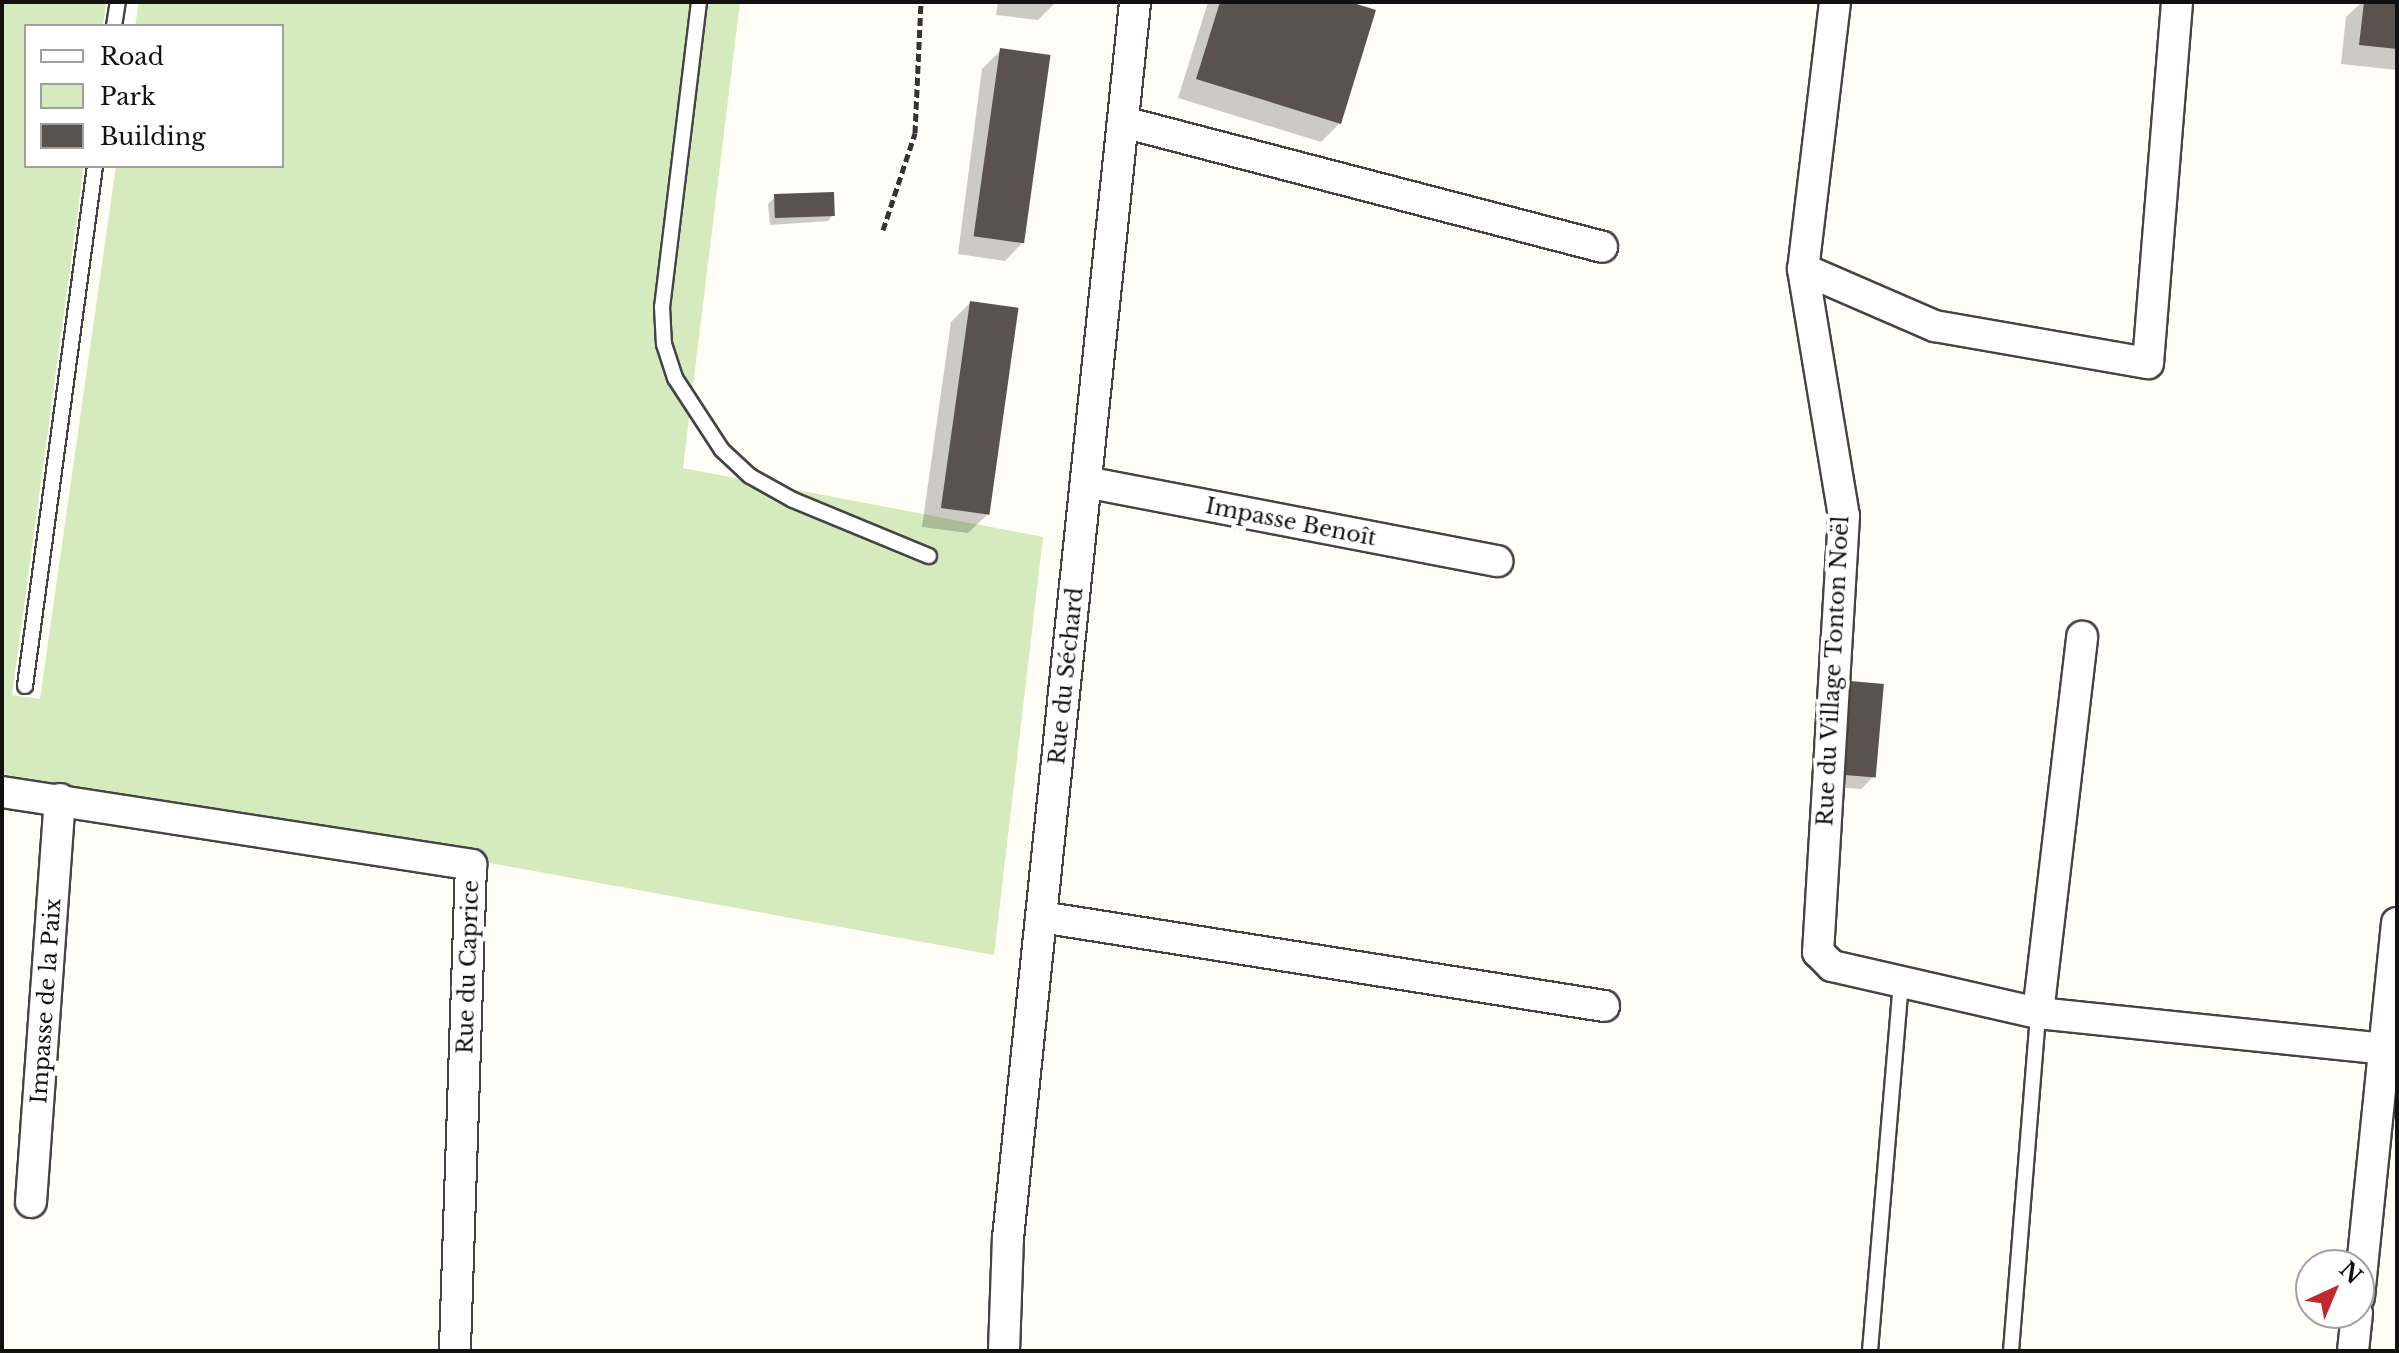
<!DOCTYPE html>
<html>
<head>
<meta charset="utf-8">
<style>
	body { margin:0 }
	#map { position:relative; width:2399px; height:1353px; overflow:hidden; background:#fffdf5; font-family:"Libre Baskerville",serif }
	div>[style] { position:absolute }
	.green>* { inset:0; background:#d5ebbd }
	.shadow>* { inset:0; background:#0003 }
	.building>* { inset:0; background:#5a524d; transform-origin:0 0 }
	.path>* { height:5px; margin-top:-2.5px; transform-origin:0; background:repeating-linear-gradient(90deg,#333 0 8px,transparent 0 12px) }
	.roads { filter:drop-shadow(2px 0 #444) drop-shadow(-2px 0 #444) drop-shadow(0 2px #444) drop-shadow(0 -2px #444) }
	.lane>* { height:14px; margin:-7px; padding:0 7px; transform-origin:7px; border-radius:7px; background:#fff }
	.street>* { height:30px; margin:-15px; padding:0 15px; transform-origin:15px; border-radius:15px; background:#fff }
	span { translate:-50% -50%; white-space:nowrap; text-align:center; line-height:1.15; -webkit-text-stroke:8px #fff; paint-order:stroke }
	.street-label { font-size:22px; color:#111 }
	.frame { position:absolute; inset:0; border:4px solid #111; pointer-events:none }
	.legend { position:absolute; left:24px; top:24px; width:260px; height:144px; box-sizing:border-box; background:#fff; border:2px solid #a0a0a0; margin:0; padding:10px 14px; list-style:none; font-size:24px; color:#111 }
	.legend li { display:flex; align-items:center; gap:16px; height:40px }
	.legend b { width:40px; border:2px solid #a0a0a0 }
	.north { position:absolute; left:2295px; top:1249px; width:80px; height:80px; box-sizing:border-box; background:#fff; border:2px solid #a0a0a0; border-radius:50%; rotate:44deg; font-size:22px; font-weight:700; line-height:32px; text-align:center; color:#111 }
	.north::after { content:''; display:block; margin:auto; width:28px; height:36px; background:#c4262e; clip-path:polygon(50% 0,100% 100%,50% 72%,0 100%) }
</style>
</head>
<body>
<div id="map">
	<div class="green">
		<i style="clip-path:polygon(2px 2px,106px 2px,103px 26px,26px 26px,26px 166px,84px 166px,12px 695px,40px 699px,116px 166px,282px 166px,282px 26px,135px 26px,139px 2px,740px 2px,683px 468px,1043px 537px,994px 955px,2px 774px)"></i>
	</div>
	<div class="shadow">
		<i style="clip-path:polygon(998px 2px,1056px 2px,1038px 20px,996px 15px)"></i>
		<i style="clip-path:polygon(1208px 2px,1343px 2px,1340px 123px,1321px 142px,1178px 98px)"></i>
		<i style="clip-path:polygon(2362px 2px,2397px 2px,2397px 70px,2341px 64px,2346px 17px)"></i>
		<i style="clip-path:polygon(1001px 50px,1024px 241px,1005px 261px,958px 254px,982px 69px)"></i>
		<i style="clip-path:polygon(774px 198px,833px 215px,828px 221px,770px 225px,768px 204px)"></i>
		<i style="clip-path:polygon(970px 303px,988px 514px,968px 533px,922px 527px,951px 322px)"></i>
		<i style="clip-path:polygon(1851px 683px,1873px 777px,1861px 789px,1830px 787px,1838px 696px)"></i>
	</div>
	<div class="building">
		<i style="clip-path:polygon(1220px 2px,1350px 2px,1376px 10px,1341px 124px,1196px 79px)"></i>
		<i style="clip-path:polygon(2364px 2px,2397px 2px,2397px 49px,2359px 45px)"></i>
		<i style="left:1000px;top:48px;width:51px;height:190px;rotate:8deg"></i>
		<i style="left:834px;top:192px;width:24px;height:60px;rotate:88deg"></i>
		<i style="left:970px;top:301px;width:49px;height:209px;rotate:8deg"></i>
		<i style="left:1850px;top:681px;width:34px;height:94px;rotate:5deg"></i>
	</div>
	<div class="path">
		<i style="left:883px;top:230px;width:102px;rotate:-71.7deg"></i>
		<i style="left:915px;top:133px;width:131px;rotate:-87.4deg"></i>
	</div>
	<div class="roads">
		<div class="lane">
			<i style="left:699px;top:2px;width:307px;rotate:96.9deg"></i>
			<i style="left:662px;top:307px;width:37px;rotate:87deg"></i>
			<i style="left:664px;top:344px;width:36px;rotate:72deg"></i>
			<i style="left:675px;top:378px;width:86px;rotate:56.9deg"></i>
			<i style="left:722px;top:450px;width:38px;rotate:43deg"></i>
			<i style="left:750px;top:476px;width:49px;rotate:29.2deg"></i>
			<i style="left:793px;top:500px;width:147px;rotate:22.4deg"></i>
			<i style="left:114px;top:26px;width:24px;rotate:-81deg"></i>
			<i style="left:25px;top:686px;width:525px;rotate:-82.33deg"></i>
			<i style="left:1870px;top:1351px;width:370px;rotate:-85.2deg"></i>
			<i style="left:2011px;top:1351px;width:339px;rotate:-85.4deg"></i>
		</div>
		<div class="street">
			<i style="left:1835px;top:2px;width:269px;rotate:96.8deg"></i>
			<i style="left:1803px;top:269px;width:250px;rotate:80.6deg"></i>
			<i style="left:1844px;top:516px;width:437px;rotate:93.4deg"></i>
			<i style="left:1818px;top:952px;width:20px;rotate:45deg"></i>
			<i style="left:1832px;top:966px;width:211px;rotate:12.9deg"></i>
			<i style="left:2038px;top:1013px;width:348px;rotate:5.9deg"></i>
			<i style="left:1123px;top:122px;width:495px;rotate:14.6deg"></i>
			<i style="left:1803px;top:269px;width:144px;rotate:23.4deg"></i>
			<i style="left:1935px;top:326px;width:216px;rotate:9.9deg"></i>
			<i style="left:2148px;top:363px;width:362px;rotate:-85.4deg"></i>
			<i style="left:1086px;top:482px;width:419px;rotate:10.9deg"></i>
			<i style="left:2px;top:792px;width:475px;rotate:8.8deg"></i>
			<i style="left:471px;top:865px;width:486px;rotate:91.9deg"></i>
			<i style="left:1041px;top:917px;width:570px;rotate:8.98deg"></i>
			<i style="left:2038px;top:1013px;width:379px;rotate:-83.3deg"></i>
			<i style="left:31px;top:1202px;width:404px;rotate:-85.9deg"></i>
			<i style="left:2359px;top:1297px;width:376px;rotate:-84.2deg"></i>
			<i style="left:1004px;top:1351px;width:113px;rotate:-88deg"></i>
			<i style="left:1008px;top:1238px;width:1243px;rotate:-84.13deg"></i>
			<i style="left:2353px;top:1351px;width:38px;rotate:-84deg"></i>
		</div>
	</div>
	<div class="street-label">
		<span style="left:1291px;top:522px;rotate:11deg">Impasse Benoît</span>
		<span style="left:1833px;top:671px;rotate:-87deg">Rue du Village Tonton Noël</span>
		<span style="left:1066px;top:676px;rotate:-84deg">Rue du Séchard</span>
		<span style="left:468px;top:967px;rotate:-88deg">Rue du Caprice</span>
		<span style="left:46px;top:1001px;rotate:-86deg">Impasse de la Paix</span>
	</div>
	<div class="frame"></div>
	<ul class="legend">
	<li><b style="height:10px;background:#fff"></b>Road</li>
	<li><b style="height:22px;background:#d5ebbd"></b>Park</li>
	<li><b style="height:22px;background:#5a524d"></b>Building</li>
	</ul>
	<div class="north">N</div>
</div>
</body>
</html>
